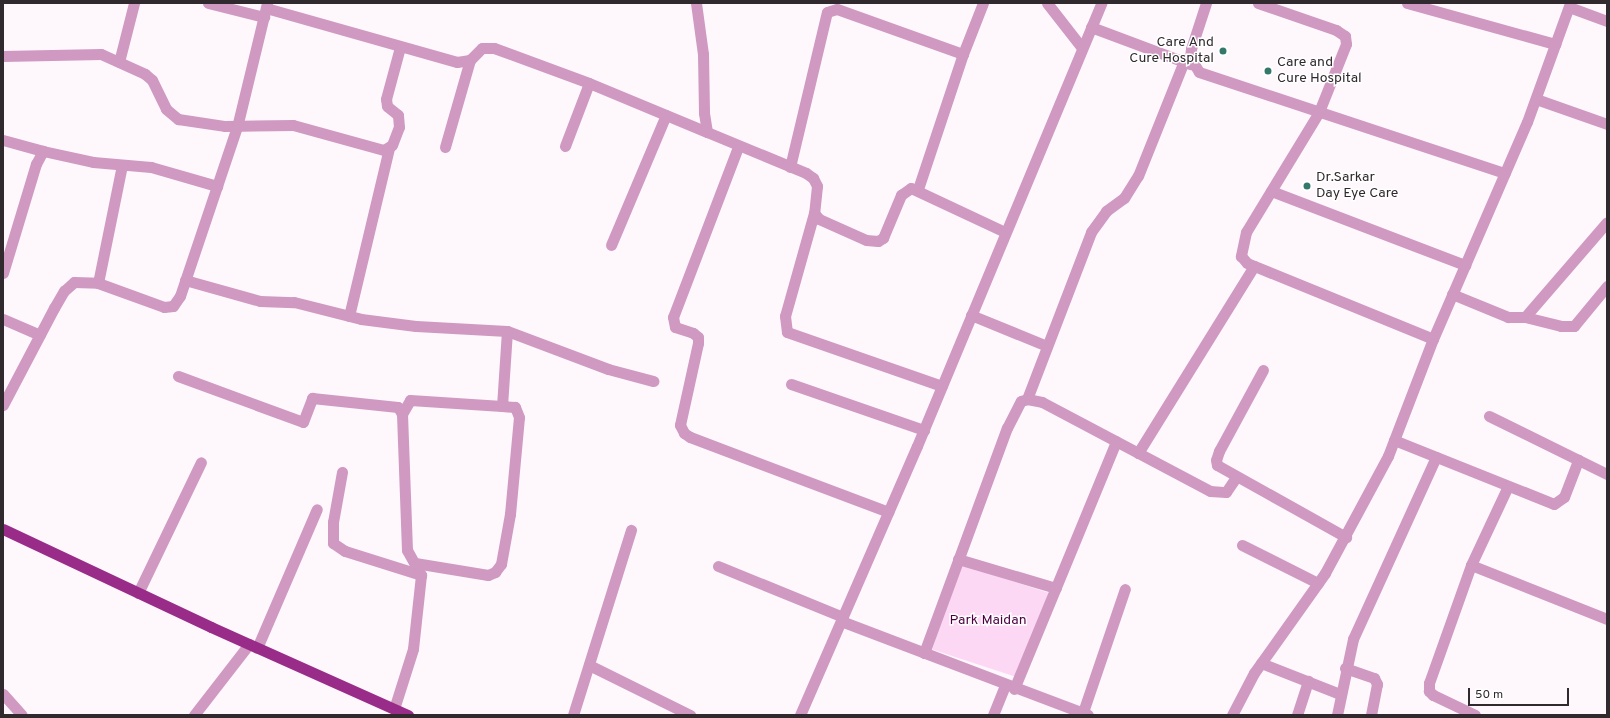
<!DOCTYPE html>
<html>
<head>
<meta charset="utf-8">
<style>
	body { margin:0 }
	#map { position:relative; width:1610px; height:718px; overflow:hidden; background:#fef7fc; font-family:Overpass,sans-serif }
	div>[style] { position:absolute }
	.green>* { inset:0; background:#fdd8f4; transform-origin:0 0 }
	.minor>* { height:11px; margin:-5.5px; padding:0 5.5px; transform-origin:5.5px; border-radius:5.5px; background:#cf99c2 }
	.tertiary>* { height:11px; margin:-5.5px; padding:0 5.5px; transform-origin:5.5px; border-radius:5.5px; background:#cf99c2 }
	.trunk>* { height:11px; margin:-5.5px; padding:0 5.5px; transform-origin:5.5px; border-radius:5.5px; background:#9a2c89 }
	.dots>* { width:11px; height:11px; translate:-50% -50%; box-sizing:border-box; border:2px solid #fff; border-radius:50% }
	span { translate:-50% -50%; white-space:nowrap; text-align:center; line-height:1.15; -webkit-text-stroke:3px #fff; paint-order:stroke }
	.poi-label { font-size:14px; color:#302a2f }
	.right { translate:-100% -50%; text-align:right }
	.left { translate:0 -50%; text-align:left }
	.park-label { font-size:14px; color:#4c0042 }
	.frame { position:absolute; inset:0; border:4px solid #302a2f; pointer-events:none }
	.scale { position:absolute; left:1468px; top:688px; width:101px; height:18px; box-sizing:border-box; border:2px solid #302a2f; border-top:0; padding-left:5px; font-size:12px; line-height:14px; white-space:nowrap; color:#302a2f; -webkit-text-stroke:3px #fff; paint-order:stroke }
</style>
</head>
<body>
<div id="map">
	<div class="green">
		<i style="left:960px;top:564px;width:93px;height:90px;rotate:18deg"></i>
	</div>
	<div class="minor">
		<i style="left:208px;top:3px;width:58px;rotate:14deg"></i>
		<i style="left:1047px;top:3px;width:57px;rotate:52.1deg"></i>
		<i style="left:1206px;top:3px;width:48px;rotate:108.1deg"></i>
		<i style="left:1191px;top:49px;width:8px;rotate:97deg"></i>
		<i style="left:1190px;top:57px;width:17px;rotate:59deg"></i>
		<i style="left:1199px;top:72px;width:322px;rotate:18.3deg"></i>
		<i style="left:1258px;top:3px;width:83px;rotate:19.1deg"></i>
		<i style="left:1336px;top:30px;width:11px;rotate:34deg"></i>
		<i style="left:1345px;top:36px;width:8px;rotate:83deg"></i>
		<i style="left:1346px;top:44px;width:73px;rotate:111.7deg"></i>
		<i style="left:1319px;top:112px;width:140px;rotate:121.3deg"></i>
		<i style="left:1246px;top:232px;width:25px;rotate:102deg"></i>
		<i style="left:1241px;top:256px;width:9px;rotate:49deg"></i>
		<i style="left:1247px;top:263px;width:201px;rotate:22.2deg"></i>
		<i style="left:1407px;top:3px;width:154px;rotate:15.5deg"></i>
		<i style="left:1569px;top:7px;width:40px;rotate:20.2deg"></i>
		<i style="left:266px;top:8px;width:198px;rotate:15.8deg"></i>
		<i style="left:457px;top:62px;width:13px;rotate:-9deg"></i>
		<i style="left:470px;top:60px;width:17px;rotate:-45deg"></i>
		<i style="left:482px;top:48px;width:12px"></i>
		<i style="left:494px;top:48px;width:101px;rotate:20.2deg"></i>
		<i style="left:589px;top:83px;width:128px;rotate:22.6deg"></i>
		<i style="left:1091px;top:27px;width:106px;rotate:20.5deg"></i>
		<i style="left:3px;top:56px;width:98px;rotate:-1.2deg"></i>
		<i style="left:101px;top:54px;width:48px;rotate:24.4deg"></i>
		<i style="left:145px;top:74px;width:9px;rotate:41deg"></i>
		<i style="left:152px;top:80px;width:32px;rotate:64deg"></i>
		<i style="left:166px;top:109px;width:16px;rotate:40deg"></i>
		<i style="left:178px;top:119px;width:48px;rotate:8.5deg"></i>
		<i style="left:225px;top:126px;width:68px;rotate:-0.8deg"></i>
		<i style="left:293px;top:125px;width:94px;rotate:15.4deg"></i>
		<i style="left:384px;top:150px;width:9px;rotate:-32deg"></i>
		<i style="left:392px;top:145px;width:19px;rotate:-69deg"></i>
		<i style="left:399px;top:127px;width:12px;rotate:-95deg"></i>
		<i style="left:398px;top:115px;width:14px;rotate:-141deg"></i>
		<i style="left:387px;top:106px;width:7px;rotate:-98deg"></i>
		<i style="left:386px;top:99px;width:54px;rotate:-74.9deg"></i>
		<i style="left:119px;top:62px;width:61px;rotate:-75.7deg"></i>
		<i style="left:1536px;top:99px;width:75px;rotate:19.4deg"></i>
		<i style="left:3px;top:140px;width:41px;rotate:15.4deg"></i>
		<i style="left:565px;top:146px;width:67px;rotate:-69.1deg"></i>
		<i style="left:445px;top:147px;width:91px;rotate:-74deg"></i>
		<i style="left:738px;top:147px;width:182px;rotate:110.9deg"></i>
		<i style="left:673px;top:317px;width:10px;rotate:79deg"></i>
		<i style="left:675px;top:327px;width:19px;rotate:18deg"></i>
		<i style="left:693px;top:333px;width:6px;rotate:39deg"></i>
		<i style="left:698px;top:337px;width:6px;rotate:90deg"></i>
		<i style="left:698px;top:343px;width:84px;rotate:102.4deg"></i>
		<i style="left:680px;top:425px;width:9px;rotate:63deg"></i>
		<i style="left:684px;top:433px;width:7px;rotate:34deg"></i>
		<i style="left:690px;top:437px;width:212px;rotate:20.7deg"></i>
		<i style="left:790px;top:167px;width:159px;rotate:-76.6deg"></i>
		<i style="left:827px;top:12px;width:10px;rotate:-17deg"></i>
		<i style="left:837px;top:9px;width:134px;rotate:19.7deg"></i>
		<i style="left:918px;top:189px;width:142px;rotate:-71.6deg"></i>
		<i style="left:963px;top:54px;width:55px;rotate:-68.6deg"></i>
		<i style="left:1271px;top:191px;width:208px;rotate:20.9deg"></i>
		<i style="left:814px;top:213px;width:8px;rotate:50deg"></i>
		<i style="left:819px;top:219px;width:51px;rotate:24.1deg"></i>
		<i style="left:866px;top:240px;width:12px;rotate:5deg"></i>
		<i style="left:878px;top:241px;width:6px;rotate:-31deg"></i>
		<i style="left:883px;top:238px;width:47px;rotate:-67.3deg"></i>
		<i style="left:901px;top:195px;width:12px;rotate:-35deg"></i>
		<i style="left:911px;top:188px;width:104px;rotate:25.1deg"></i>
		<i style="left:611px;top:245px;width:141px;rotate:-67.1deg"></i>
		<i style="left:3px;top:273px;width:114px;rotate:-73.2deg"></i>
		<i style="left:36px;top:164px;width:15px;rotate:-62deg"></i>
		<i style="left:43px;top:151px;width:51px;rotate:12.4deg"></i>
		<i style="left:93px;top:162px;width:58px;rotate:4.9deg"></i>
		<i style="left:151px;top:167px;width:69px;rotate:16.1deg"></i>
		<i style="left:185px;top:280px;width:78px;rotate:15.6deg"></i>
		<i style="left:260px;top:301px;width:34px;rotate:2deg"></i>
		<i style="left:294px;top:302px;width:69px;rotate:14.2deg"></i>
		<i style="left:361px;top:319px;width:55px;rotate:7.3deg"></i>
		<i style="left:416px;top:326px;width:91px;rotate:3.1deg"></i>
		<i style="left:507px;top:331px;width:108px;rotate:20.6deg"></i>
		<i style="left:608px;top:369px;width:47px;rotate:14.9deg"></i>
		<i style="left:98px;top:283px;width:120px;rotate:-78.5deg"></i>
		<i style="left:1452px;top:294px;width:61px;rotate:22.3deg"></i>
		<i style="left:1508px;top:317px;width:17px"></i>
		<i style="left:1525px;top:317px;width:125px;rotate:-49.2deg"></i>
		<i style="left:971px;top:315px;width:82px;rotate:22.2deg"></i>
		<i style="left:349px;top:316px;width:173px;rotate:-76.6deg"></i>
		<i style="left:1525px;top:317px;width:37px;rotate:14deg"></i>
		<i style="left:1561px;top:326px;width:13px"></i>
		<i style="left:1574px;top:326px;width:52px;rotate:-50.5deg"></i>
		<i style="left:3px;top:319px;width:40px;rotate:23.4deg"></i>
		<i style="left:1263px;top:370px;width:92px;rotate:118.5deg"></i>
		<i style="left:1219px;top:451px;width:9px;rotate:108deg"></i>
		<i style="left:1216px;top:460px;width:5px;rotate:79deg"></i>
		<i style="left:1217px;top:465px;width:148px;rotate:29.2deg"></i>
		<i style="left:178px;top:376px;width:133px;rotate:20.2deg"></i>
		<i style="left:303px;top:422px;width:26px;rotate:-69deg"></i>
		<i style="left:312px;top:398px;width:86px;rotate:6deg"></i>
		<i style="left:398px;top:407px;width:8px;rotate:60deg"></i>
		<i style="left:402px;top:414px;width:136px;rotate:87.9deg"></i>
		<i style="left:407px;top:550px;width:29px;rotate:61deg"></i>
		<i style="left:421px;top:575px;width:74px;rotate:96.2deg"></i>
		<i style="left:413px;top:649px;width:63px;rotate:107.6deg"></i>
		<i style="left:791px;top:384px;width:141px;rotate:19.1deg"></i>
		<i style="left:1027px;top:399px;width:179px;rotate:-69deg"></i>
		<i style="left:1091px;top:232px;width:26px;rotate:-54deg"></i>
		<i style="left:1106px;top:211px;width:22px;rotate:-36deg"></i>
		<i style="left:1124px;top:198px;width:26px;rotate:-58deg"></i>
		<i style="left:1138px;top:176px;width:124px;rotate:-68.2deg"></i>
		<i style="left:3px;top:405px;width:110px;rotate:-62.3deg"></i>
		<i style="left:54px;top:308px;width:20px;rotate:-60deg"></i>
		<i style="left:64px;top:291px;width:13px;rotate:-42deg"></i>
		<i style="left:74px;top:282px;width:24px;rotate:2deg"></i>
		<i style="left:98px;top:283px;width:70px;rotate:20deg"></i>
		<i style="left:164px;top:307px;width:9px;rotate:-6deg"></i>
		<i style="left:173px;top:306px;width:12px;rotate:-55deg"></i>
		<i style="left:180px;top:296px;width:178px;rotate:-71.4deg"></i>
		<i style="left:237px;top:127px;width:128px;rotate:-76.4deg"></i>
		<i style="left:402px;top:414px;width:16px;rotate:-60deg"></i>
		<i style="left:410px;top:400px;width:92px;rotate:3.7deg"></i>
		<i style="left:502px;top:406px;width:75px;rotate:-86.2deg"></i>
		<i style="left:1489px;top:416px;width:131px;rotate:26.2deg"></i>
		<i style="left:1394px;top:440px;width:172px;rotate:21.8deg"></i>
		<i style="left:1554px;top:504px;width:12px;rotate:-35deg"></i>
		<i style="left:1564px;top:497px;width:40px;rotate:-69deg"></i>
		<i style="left:1138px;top:453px;width:220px;rotate:-58.2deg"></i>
		<i style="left:342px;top:472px;width:51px;rotate:100.2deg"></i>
		<i style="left:333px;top:522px;width:21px;rotate:90deg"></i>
		<i style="left:333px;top:543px;width:14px;rotate:34deg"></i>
		<i style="left:345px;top:551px;width:80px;rotate:17.5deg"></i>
		<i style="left:1242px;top:545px;width:85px;rotate:26.6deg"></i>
		<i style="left:958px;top:559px;width:102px;rotate:16.5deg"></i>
		<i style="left:415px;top:563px;width:74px;rotate:9.3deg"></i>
		<i style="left:488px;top:575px;width:8px;rotate:-23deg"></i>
		<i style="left:495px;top:572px;width:10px;rotate:-53deg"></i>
		<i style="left:501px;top:564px;width:51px;rotate:-79.8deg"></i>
		<i style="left:510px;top:514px;width:97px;rotate:-84.7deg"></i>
		<i style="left:519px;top:417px;width:11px;rotate:-112deg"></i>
		<i style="left:515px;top:407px;width:13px;rotate:-176deg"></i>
		<i style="left:1471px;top:565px;width:146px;rotate:21.7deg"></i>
		<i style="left:718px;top:566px;width:135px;rotate:22.2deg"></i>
		<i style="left:138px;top:593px;width:145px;rotate:-64.3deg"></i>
		<i style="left:841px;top:621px;width:264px;rotate:20.8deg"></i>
		<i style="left:257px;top:648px;width:151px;rotate:-66.7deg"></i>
		<i style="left:924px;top:653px;width:240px;rotate:-69.8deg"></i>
		<i style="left:1007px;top:428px;width:30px;rotate:-63deg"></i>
		<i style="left:1021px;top:401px;width:6px;rotate:-18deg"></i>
		<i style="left:1027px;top:399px;width:15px;rotate:11deg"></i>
		<i style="left:1042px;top:402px;width:190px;rotate:27.9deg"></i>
		<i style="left:1210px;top:491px;width:16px;rotate:4deg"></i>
		<i style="left:1226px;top:492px;width:18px;rotate:-56deg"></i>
		<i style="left:1261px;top:663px;width:85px;rotate:21.4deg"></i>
		<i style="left:589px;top:665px;width:113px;rotate:26.3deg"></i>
		<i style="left:1345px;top:668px;width:31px;rotate:19deg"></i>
		<i style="left:1374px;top:678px;width:7px;rotate:63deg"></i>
		<i style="left:1377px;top:684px;width:32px;rotate:101deg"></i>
		<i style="left:1014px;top:689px;width:268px;rotate:-67.6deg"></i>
		<i style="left:3px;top:694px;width:28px;rotate:48deg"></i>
		<i style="left:194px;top:715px;width:90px;rotate:-52.2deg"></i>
		<i style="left:573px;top:715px;width:194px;rotate:-72.6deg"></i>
		<i style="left:993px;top:715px;width:32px;rotate:-68deg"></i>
		<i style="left:1082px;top:715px;width:133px;rotate:-71.2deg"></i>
		<i style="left:1297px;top:715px;width:36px;rotate:-72deg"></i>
		<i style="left:1337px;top:715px;width:78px;rotate:-78.1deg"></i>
		<i style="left:1353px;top:639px;width:200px;rotate:-65.5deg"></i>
		<i style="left:1475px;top:715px;width:47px;rotate:-154.5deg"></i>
		<i style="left:1433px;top:695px;width:6px;rotate:-135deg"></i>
		<i style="left:1429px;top:691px;width:8px;rotate:-90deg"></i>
		<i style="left:1429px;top:683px;width:125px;rotate:-70.4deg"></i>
		<i style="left:1471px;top:565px;width:87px;rotate:-64.9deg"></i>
	</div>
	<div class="tertiary">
		<i style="left:696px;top:3px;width:51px;rotate:82.2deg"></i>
		<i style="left:703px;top:54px;width:59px;rotate:89deg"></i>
		<i style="left:704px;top:113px;width:19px;rotate:81deg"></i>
		<i style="left:707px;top:132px;width:107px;rotate:22.5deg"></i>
		<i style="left:806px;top:173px;width:9px;rotate:36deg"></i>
		<i style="left:813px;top:178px;width:9px;rotate:63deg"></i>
		<i style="left:817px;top:186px;width:27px;rotate:96deg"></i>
		<i style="left:814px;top:213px;width:107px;rotate:105.7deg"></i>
		<i style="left:785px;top:316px;width:16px;rotate:83deg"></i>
		<i style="left:787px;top:332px;width:164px;rotate:19.2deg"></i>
		<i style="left:800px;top:715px;width:293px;rotate:-66.5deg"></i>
		<i style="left:917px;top:446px;width:480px;rotate:-67.4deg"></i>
		<i style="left:1232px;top:715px;width:47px;rotate:-62.4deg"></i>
		<i style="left:1254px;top:673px;width:123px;rotate:-54.6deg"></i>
		<i style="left:1325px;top:573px;width:133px;rotate:-61.7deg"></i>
		<i style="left:1388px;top:456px;width:125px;rotate:-69deg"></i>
		<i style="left:1433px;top:339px;width:236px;rotate:-66.6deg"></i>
		<i style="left:1527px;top:122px;width:127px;rotate:-70.1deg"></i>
	</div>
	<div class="trunk">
		<i style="left:3px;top:529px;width:230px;rotate:25.2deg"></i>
		<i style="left:211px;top:627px;width:216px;rotate:24.1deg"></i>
	</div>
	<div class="dots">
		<i style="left:1223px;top:51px;background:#34786b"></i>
		<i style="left:1268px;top:71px;background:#34786b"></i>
		<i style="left:1307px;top:186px;background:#34786b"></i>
	</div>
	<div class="poi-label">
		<span class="right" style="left:1214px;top:51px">Care And<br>Cure Hospital</span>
		<span class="left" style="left:1277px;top:71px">Care and<br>Cure Hospital</span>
		<span class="left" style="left:1316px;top:186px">Dr.Sarkar<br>Day Eye Care</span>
	</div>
	<div class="park-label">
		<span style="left:988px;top:621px">Park Maidan</span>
	</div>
	<div class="frame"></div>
	<div class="scale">50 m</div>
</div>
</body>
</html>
